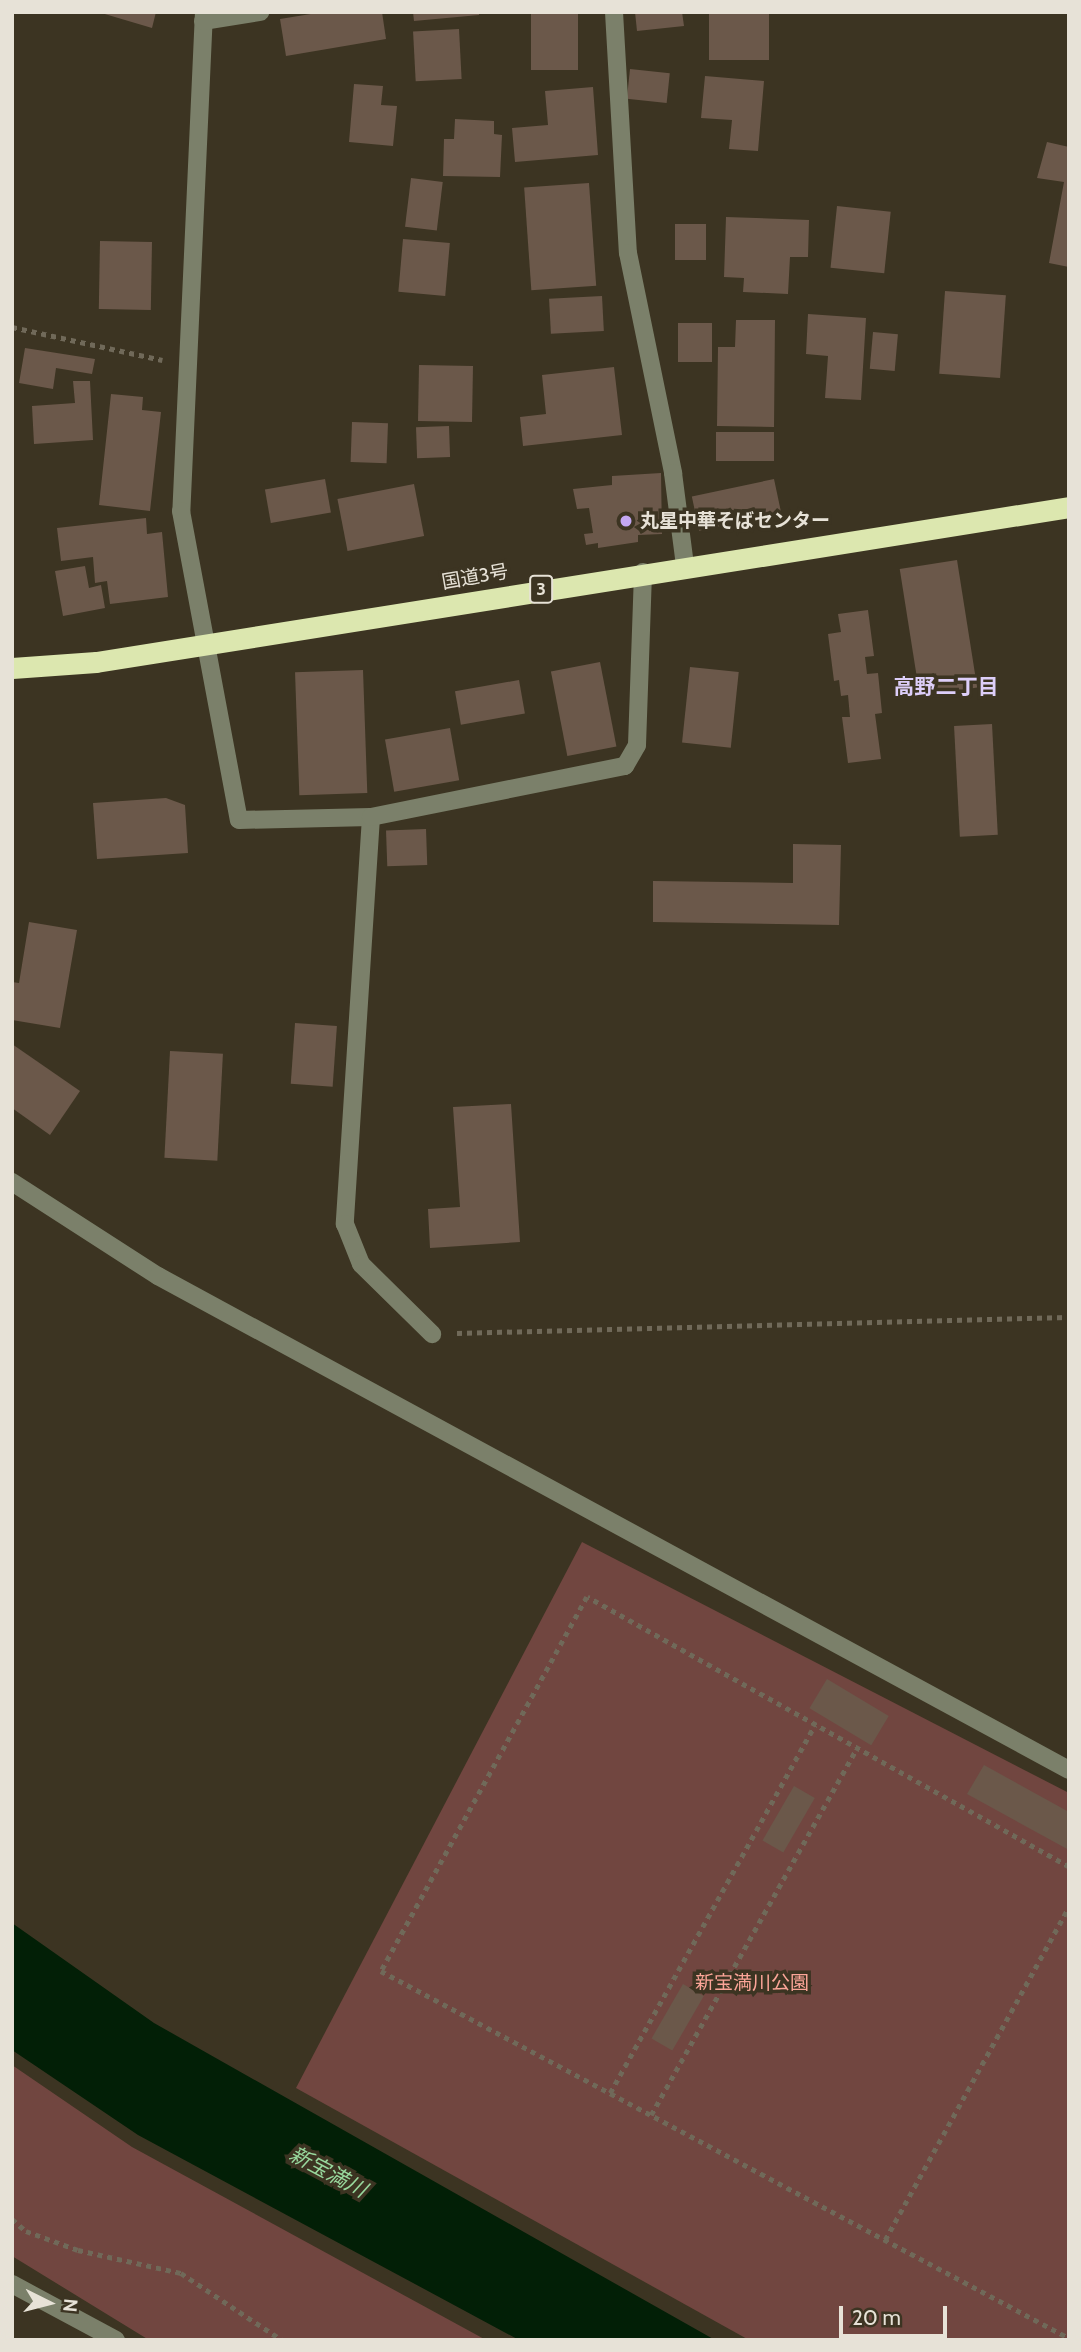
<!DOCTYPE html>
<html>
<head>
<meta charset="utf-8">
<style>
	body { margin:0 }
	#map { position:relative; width:1081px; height:2352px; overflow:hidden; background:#3c3422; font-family:Cabin,"Noto Sans JP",sans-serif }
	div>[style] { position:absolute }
	.green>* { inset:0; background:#714640 }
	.water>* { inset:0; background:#021f06 }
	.building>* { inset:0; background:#6b584a; transform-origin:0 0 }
	.path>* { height:4.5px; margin-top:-2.25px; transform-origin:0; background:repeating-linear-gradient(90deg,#706959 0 5px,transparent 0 10px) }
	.minor>* { height:18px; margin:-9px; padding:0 9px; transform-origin:9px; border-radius:9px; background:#7b806a }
	.highway>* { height:21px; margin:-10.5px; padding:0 10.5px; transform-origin:10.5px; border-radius:10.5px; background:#dce7af }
	.dots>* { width:19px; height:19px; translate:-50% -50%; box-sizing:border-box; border:4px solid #3c3422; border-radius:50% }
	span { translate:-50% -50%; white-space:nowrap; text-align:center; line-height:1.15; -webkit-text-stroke:7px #3c3422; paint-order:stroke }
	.shield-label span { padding:2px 5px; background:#3c3422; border:2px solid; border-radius:5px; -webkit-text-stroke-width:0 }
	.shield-label { font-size:18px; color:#e7e2d7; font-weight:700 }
	.poi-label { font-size:19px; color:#e7e2d7; font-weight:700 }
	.left { translate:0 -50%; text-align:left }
	.street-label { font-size:19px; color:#e7e2d7 }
	.park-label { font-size:19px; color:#fba598 }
	.neighbourhood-label { font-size:21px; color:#ddcef9; font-weight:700 }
	.water-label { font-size:21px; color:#98d89d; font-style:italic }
	.frame { position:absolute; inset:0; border:14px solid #e7e2d7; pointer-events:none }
	.north { position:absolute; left:14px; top:2268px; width:70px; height:70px; -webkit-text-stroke:5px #3c3422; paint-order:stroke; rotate:96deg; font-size:19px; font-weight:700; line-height:28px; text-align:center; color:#e7e2d7 }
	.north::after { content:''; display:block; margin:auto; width:24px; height:32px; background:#e7e2d7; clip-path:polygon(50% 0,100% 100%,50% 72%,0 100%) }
	.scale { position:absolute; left:839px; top:2306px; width:108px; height:32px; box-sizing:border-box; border:4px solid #e7e2d7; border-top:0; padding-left:9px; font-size:21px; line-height:24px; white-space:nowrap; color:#e7e2d7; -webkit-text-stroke:5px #3c3422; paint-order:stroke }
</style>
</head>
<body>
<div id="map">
	<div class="green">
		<i style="clip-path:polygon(582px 1542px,1069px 1793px,1069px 2340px,749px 2340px,296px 2088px)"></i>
		<i style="clip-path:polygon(12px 2065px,132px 2147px,486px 2340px,149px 2340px,12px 2256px)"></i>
	</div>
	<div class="water">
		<i style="clip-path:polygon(12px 1923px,154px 2023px,715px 2340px,519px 2340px,138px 2135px,12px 2050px)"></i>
	</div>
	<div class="building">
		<i style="clip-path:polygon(98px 12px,156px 12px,152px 28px)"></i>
		<i style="clip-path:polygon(323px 12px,382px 12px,386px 39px,286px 56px,280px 19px)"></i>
		<i style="clip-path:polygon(413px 12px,479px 12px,479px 15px,414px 21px)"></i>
		<i style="left:531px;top:12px;width:47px;height:58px"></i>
		<i style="clip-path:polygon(635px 12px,682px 12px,684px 26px,637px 31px)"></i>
		<i style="left:709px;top:12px;width:60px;height:48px"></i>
		<i style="left:459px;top:29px;width:50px;height:46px;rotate:87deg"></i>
		<i style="left:630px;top:69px;width:40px;height:30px;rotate:6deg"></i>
		<i style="clip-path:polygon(705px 76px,764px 81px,758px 151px,729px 149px,732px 120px,701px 118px)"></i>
		<i style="clip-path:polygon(354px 84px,383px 86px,381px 105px,397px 106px,393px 146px,349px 142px)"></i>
		<i style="clip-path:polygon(593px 87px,598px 155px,515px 162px,512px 128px,548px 125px,545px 91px)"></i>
		<i style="clip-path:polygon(455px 119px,494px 121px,494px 134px,502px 135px,500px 177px,443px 176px,444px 139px,454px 139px)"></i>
		<i style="clip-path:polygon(1047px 142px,1069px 147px,1069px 267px,1049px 263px,1064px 182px,1037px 178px)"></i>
		<i style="left:411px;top:178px;width:32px;height:49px;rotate:7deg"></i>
		<i style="left:589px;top:183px;width:103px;height:65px;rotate:86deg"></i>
		<i style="left:837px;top:206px;width:54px;height:62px;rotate:6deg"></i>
		<i style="clip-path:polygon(726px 217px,809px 220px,808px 257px,790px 257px,788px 294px,743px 292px,744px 278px,724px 277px)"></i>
		<i style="left:675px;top:224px;width:31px;height:36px"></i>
		<i style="left:403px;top:239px;width:47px;height:53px;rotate:5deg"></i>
		<i style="left:100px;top:241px;width:52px;height:68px;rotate:1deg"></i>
		<i style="left:945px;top:291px;width:61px;height:83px;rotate:4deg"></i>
		<i style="left:602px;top:296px;width:35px;height:53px;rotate:87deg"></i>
		<i style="clip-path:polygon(808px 314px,866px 318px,861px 400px,825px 398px,828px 356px,806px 354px)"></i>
		<i style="clip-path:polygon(736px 320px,775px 320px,774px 427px,717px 426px,718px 347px,735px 347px)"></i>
		<i style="left:712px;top:323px;width:39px;height:34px;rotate:90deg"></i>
		<i style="left:873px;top:332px;width:25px;height:37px;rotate:5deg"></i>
		<i style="clip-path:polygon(25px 348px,95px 359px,92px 374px,56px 368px,53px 389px,19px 383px)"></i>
		<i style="left:419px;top:365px;width:54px;height:56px;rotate:1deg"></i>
		<i style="clip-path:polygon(614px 367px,622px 435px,523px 446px,520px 417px,546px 414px,542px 375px)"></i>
		<i style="clip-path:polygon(73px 381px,90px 381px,93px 440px,34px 444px,32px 406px,75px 403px)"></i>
		<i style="clip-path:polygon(111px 394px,143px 397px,142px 410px,161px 412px,150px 511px,99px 505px)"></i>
		<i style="left:352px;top:422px;width:36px;height:40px;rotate:2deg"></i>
		<i style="left:449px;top:426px;width:31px;height:33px;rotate:88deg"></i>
		<i style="left:774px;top:432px;width:29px;height:58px;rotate:90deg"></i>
		<i style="clip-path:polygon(661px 473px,662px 534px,638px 535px,638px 542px,598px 548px,598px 543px,586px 545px,584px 534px,593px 533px,589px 508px,577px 509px,573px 489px,612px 485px,612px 476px)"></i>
		<i style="left:325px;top:479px;width:34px;height:61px;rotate:80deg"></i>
		<i style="left:774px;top:479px;width:35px;height:84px;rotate:78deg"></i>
		<i style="left:414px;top:484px;width:53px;height:78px;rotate:79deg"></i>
		<i style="clip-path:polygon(146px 518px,147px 534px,162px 532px,168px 597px,110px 604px,107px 581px,95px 583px,93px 557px,61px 561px,57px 528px)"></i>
		<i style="left:957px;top:560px;width:129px;height:58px;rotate:81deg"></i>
		<i style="clip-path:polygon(85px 566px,89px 588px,101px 585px,105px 608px,63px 616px,55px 571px)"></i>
		<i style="clip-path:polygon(868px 610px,874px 656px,865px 657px,867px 674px,878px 673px,882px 713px,875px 714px,881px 759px,848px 763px,842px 717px,850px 717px,848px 695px,841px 696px,839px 680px,834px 681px,828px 634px,841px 632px,838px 614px)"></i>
		<i style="left:600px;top:662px;width:86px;height:50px;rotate:79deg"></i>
		<i style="left:690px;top:667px;width:49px;height:76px;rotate:6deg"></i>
		<i style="left:363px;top:670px;width:123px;height:68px;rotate:88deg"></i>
		<i style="left:519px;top:680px;width:34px;height:65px;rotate:80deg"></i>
		<i style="left:992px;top:724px;width:111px;height:38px;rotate:87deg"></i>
		<i style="left:450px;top:728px;width:53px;height:66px;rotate:80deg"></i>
		<i style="clip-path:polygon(166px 798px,185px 805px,188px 853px,97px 859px,93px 803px)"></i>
		<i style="left:426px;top:829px;width:36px;height:40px;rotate:88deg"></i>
		<i style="clip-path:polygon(793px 844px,841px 845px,839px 925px,653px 922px,653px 881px,793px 883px)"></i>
		<i style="clip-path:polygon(29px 922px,77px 930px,60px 1028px,12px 1020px,12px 982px,19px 983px)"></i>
		<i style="left:295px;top:1023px;width:42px;height:61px;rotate:4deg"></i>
		<i style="clip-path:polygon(12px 1044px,80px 1091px,50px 1135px,12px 1108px)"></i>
		<i style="left:170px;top:1051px;width:53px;height:107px;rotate:3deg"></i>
		<i style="clip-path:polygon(511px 1104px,520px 1242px,430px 1248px,428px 1209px,460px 1207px,453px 1107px)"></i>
		<i style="left:827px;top:1679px;width:72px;height:34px;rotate:31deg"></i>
		<i style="clip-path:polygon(984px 1765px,1069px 1812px,1069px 1850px,967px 1794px)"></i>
		<i style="left:794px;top:1786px;width:24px;height:63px;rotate:30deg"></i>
		<i style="left:683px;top:1984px;width:24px;height:63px;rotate:30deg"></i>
	</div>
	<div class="path">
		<i style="left:12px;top:327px;width:154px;rotate:12.4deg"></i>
		<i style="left:457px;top:1333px;width:612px;rotate:-1.5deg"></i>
		<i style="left:1069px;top:1867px;width:552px;rotate:-150.74deg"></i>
		<i style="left:587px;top:1597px;width:427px;rotate:118.8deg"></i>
		<i style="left:381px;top:1971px;width:780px;rotate:28.08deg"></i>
		<i style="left:610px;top:2093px;width:421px;rotate:-60.9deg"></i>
		<i style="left:651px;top:2115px;width:421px;rotate:-60.7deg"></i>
		<i style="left:12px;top:2219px;width:18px;rotate:41deg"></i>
		<i style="left:26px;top:2231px;width:55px;rotate:20.1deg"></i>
		<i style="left:78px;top:2250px;width:106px;rotate:12.6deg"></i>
		<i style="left:181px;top:2273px;width:121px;rotate:33.6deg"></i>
		<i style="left:885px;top:2240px;width:381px;rotate:-61.1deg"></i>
	</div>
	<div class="minor">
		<i style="left:204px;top:12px;width:500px;rotate:92.6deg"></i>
		<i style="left:181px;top:511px;width:314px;rotate:79.4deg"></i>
		<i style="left:239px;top:820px;width:132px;rotate:-1.3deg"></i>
		<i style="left:371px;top:817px;width:408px;rotate:93.7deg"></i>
		<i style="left:345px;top:1224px;width:43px;rotate:68.2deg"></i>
		<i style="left:361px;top:1264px;width:100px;rotate:44.6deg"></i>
		<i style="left:614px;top:12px;width:241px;rotate:86.7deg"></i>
		<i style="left:628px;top:253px;width:225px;rotate:78.4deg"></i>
		<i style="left:673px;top:473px;width:94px;rotate:82.6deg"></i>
		<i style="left:203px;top:21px;width:58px;rotate:-9deg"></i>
		<i style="left:371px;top:817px;width:259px;rotate:-11.4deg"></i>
		<i style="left:625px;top:766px;width:24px;rotate:-60deg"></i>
		<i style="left:637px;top:745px;width:173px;rotate:-88deg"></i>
		<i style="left:12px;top:1182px;width:174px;rotate:32.8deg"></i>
		<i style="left:158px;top:1276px;width:1036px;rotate:28.47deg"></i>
		<i style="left:12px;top:2284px;width:118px;rotate:28.3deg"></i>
	</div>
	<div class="highway">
		<i style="left:12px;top:668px;width:84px;rotate:-4.1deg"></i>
		<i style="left:96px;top:662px;width:985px;rotate:-9.05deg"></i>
	</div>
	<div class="dots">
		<i style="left:626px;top:521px;background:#c3a7f2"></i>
	</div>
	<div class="shield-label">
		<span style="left:541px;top:589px">3</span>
	</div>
	<div class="poi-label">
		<span class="left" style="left:640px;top:521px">丸星中華そばセンター</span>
	</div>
	<div class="street-label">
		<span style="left:475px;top:577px;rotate:-10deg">国道3号</span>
	</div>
	<div class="park-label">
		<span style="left:752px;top:1983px">新宝満川公園</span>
	</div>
	<div class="neighbourhood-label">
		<span style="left:946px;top:687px">高野二丁目</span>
	</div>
	<div class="water-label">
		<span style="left:328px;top:2172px;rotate:28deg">新宝満川</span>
	</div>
	<div class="frame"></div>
	<div class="north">N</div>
	<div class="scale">20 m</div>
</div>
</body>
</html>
